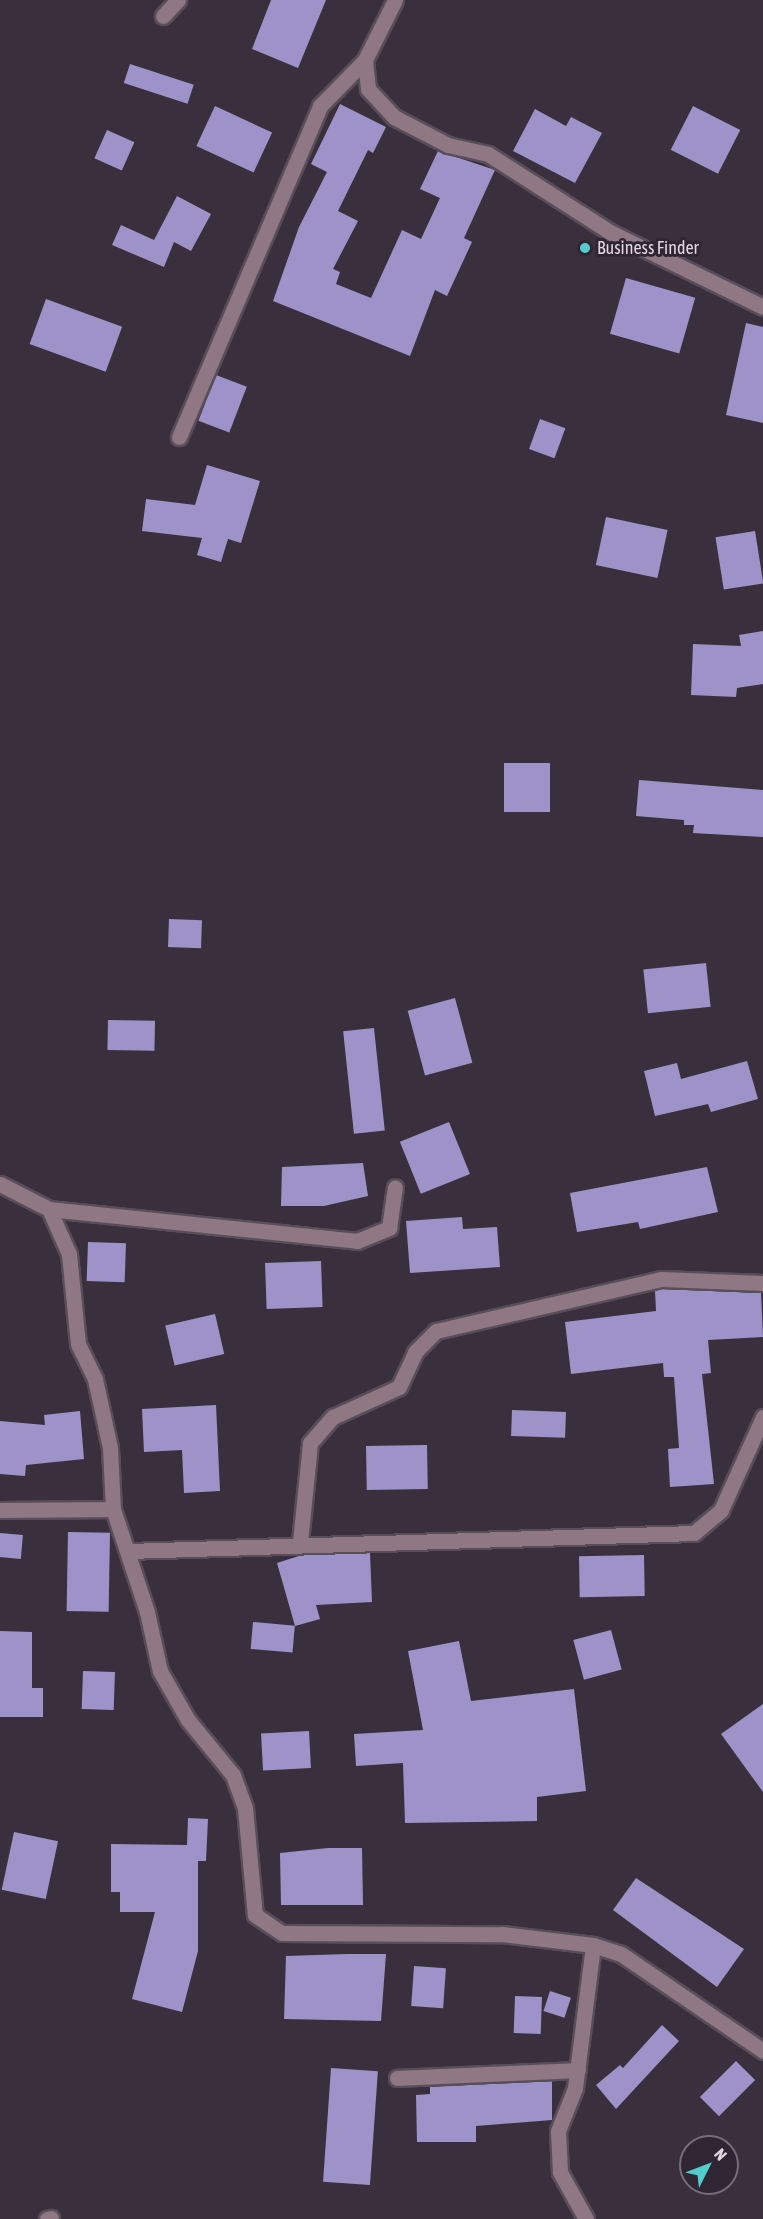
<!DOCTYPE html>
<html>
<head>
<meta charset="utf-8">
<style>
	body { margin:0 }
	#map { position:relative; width:763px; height:2219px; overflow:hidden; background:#3a303d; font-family:"Asap Condensed",sans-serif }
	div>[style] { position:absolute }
	.building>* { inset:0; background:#9e93c9; transform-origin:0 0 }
	.roads { filter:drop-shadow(2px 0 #584e5a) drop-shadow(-2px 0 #584e5a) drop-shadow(0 2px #584e5a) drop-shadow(0 -2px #584e5a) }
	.minor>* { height:15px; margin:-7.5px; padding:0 7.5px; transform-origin:7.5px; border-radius:7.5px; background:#8f7784 }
	.dots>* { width:16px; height:16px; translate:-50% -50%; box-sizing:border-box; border:3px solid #302633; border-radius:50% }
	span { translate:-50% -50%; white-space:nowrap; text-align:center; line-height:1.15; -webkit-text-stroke:6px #302633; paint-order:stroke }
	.poi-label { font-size:18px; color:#ded8e0 }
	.left { translate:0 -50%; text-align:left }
	.north { position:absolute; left:679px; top:2135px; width:60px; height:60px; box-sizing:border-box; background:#302633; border:2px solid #766d78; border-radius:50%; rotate:48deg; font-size:16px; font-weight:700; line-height:24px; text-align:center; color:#ded8e0 }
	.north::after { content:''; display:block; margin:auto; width:21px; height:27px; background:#53cdcb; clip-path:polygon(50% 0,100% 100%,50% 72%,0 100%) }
</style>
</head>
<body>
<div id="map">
	<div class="building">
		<i style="clip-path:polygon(271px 0,326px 0,298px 68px,252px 49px)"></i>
		<i style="left:130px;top:64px;width:67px;height:20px;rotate:18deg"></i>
		<i style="clip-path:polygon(340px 104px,386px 127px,373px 153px,368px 150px,338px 211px,358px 221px,333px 269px,340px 272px,336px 284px,371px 298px,402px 230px,421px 239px,440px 198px,420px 189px,438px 151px,495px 170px,464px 238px,472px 242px,447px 296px,435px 290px,410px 356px,273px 301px,299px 227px,327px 172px,311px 164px)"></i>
		<i style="left:215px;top:106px;width:63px;height:44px;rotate:25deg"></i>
		<i style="left:693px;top:106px;width:53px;height:49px;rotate:27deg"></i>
		<i style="clip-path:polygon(535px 109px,566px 126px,571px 117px,602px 133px,575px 183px,513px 151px)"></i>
		<i style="left:107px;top:130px;width:30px;height:31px;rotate:24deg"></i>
		<i style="clip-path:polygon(177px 196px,211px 214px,191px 251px,174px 242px,164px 267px,112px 245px,121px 225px,154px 240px)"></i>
		<i style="left:626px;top:278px;width:72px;height:58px;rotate:16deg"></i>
		<i style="left:46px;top:299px;width:81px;height:48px;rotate:20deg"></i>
		<i style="clip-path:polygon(746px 323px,763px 327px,763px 423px,726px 415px)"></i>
		<i style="left:216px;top:375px;width:33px;height:49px;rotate:21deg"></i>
		<i style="left:540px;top:419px;width:27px;height:32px;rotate:20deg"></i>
		<i style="clip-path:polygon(207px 465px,260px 481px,241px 543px,228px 539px,221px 562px,197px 555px,202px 538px,142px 531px,146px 499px,195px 505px)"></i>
		<i style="left:606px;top:517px;width:63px;height:49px;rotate:12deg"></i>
		<i style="left:755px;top:531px;width:53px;height:40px;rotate:81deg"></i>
		<i style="clip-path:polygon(763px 631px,763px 684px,737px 688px,736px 697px,691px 695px,693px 644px,741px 646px,739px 635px)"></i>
		<i style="left:504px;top:763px;width:46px;height:49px"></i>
		<i style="clip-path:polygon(639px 780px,763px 790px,763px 837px,693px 833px,694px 825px,684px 825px,684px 820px,636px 816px)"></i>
		<i style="left:169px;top:919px;width:33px;height:28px;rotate:2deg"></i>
		<i style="left:706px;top:963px;width:44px;height:63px;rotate:84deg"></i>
		<i style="left:455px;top:998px;width:67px;height:49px;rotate:75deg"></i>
		<i style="left:108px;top:1020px;width:47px;height:30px;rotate:1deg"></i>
		<i style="left:374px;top:1028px;width:103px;height:31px;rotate:84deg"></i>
		<i style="clip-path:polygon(747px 1061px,758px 1099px,711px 1112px,708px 1104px,655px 1116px,644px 1071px,677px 1063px,681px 1079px)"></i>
		<i style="left:449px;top:1122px;width:56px;height:53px;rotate:68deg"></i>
		<i style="clip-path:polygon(363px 1163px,368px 1196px,324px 1206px,281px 1206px,282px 1167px)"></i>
		<i style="clip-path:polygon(707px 1167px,718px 1212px,640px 1229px,638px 1222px,577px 1232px,570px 1193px)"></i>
		<i style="clip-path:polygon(462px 1217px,463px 1229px,497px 1227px,500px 1267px,410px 1273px,406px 1221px)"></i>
		<i style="left:88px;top:1242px;width:38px;height:39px;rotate:2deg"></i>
		<i style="left:321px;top:1261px;width:46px;height:56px;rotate:88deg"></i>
		<i style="clip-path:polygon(662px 1289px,761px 1293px,763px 1337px,708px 1340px,711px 1373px,702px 1374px,714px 1484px,670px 1487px,668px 1449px,679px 1448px,674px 1377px,664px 1377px,663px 1363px,571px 1374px,565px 1322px,656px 1311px,655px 1291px)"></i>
		<i style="left:215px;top:1314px;width:41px;height:51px;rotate:77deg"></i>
		<i style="clip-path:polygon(216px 1405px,220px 1491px,184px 1493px,182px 1450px,144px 1452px,142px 1409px)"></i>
		<i style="left:512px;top:1410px;width:54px;height:26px;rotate:2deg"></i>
		<i style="clip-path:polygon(80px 1411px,84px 1459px,26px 1465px,25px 1476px,0 1474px,0 1421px,45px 1425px,44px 1415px)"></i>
		<i style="left:427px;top:1445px;width:44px;height:61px;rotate:89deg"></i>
		<i style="left:68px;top:1532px;width:42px;height:79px;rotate:1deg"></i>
		<i style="left:0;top:1533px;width:23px;height:24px;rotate:5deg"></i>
		<i style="clip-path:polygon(370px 1553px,372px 1602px,316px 1605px,320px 1619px,295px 1626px,277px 1563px,302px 1555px)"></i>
		<i style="left:644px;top:1555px;width:41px;height:65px;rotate:89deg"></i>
		<i style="left:253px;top:1622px;width:42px;height:27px;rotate:5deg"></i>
		<i style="left:611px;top:1630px;width:41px;height:39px;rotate:75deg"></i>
		<i style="clip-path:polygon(0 1631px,32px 1632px,32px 1688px,43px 1688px,43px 1717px,0 1717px)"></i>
		<i style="clip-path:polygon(459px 1641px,471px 1701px,574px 1689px,586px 1791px,537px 1797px,537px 1821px,405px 1823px,403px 1763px,356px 1766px,354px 1734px,423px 1730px,408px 1651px)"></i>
		<i style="left:83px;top:1671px;width:32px;height:38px;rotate:2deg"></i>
		<i style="clip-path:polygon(763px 1704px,763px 1792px,721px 1734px)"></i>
		<i style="left:309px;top:1731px;width:37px;height:48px;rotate:87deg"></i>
		<i style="clip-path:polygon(188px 1818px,208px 1819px,206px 1861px,198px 1861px,198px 1951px,182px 2012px,132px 1999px,155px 1912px,120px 1912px,120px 1892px,111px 1892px,111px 1844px,187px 1845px)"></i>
		<i style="left:14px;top:1832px;width:45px;height:59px;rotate:12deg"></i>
		<i style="clip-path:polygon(328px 1848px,362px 1848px,363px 1905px,281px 1905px,280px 1853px)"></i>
		<i style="clip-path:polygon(636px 1878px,744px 1949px,717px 1987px,613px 1910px)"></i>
		<i style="clip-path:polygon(347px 1954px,386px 1954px,381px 2021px,284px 2019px,286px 1956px)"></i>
		<i style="left:414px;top:1966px;width:32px;height:40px;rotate:4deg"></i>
		<i style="left:550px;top:1991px;width:22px;height:21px;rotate:18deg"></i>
		<i style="left:515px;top:1996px;width:27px;height:37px;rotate:2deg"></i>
		<i style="clip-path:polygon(662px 2025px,679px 2041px,616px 2109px,596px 2085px,620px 2065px,623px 2068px)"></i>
		<i style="left:736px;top:2061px;width:27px;height:51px;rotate:45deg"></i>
		<i style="left:331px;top:2068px;width:47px;height:114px;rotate:4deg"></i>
		<i style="clip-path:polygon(552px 2081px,552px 2120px,476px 2126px,476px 2142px,417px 2142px,416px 2095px,430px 2094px,430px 2087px)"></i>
	</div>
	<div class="roads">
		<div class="minor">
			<i style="left:395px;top:0;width:67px;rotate:116.6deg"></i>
			<i style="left:365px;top:60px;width:29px;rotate:84deg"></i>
			<i style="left:368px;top:89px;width:38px;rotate:47deg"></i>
			<i style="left:394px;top:117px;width:61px;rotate:27.4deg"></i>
			<i style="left:448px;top:145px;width:41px;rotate:12.7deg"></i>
			<i style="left:488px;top:154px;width:145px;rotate:32.6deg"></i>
			<i style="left:610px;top:232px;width:170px;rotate:26.1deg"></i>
			<i style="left:163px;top:16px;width:22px;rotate:-47deg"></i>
			<i style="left:179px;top:437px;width:360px;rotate:-66.9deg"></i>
			<i style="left:320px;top:106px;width:64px;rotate:-45.6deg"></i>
			<i style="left:0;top:1184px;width:55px;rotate:27deg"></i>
			<i style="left:49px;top:1209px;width:49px;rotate:66deg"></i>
			<i style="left:69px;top:1254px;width:90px;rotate:84.3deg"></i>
			<i style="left:78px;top:1344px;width:39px;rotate:64deg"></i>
			<i style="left:95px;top:1379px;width:71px;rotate:77.7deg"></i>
			<i style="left:110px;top:1448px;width:61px;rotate:87.2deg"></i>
			<i style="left:113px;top:1509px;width:108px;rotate:71.7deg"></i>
			<i style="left:147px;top:1612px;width:60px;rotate:77.6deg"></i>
			<i style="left:160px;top:1671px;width:56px;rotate:60.3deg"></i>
			<i style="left:188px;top:1720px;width:71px;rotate:50.7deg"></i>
			<i style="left:233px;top:1775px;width:35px;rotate:70deg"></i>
			<i style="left:245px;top:1808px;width:107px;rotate:84.7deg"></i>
			<i style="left:255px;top:1915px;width:32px;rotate:34deg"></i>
			<i style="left:282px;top:1933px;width:220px;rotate:0.3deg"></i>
			<i style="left:502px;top:1934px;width:92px;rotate:6.9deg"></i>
			<i style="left:593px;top:1945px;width:29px;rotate:18deg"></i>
			<i style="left:621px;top:1954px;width:172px;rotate:34.3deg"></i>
			<i style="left:49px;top:1209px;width:310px;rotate:5.9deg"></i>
			<i style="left:357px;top:1241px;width:35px;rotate:-22deg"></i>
			<i style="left:389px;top:1228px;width:41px;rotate:-81.7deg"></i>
			<i style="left:0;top:1510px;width:113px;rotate:-0.5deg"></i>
			<i style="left:300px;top:1542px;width:100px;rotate:-84.2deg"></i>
			<i style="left:310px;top:1443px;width:35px;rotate:-49deg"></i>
			<i style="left:333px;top:1417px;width:72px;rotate:-24.4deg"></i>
			<i style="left:399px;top:1387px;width:38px;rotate:-65deg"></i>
			<i style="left:415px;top:1352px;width:30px;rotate:-45deg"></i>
			<i style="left:436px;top:1331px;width:231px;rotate:-13deg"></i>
			<i style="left:661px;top:1279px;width:102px;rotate:2.2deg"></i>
			<i style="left:128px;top:1551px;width:566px;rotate:-1.82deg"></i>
			<i style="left:694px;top:1533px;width:35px;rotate:-40deg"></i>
			<i style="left:721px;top:1510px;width:102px;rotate:-65.7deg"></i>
			<i style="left:397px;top:2078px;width:181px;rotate:-2.5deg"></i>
			<i style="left:47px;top:2219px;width:4px;rotate:-14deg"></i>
			<i style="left:586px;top:2219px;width:54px;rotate:-119deg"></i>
			<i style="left:560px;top:2172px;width:41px;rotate:-92.8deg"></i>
			<i style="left:558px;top:2131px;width:46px;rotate:-68.4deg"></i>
			<i style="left:575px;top:2088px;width:144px;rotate:-82.8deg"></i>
		</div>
	</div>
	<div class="dots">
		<i style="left:585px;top:248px;background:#53cdcb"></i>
	</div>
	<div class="poi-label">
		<span class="left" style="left:597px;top:248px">Business Finder</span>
	</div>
	<div class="north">N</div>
</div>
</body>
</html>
